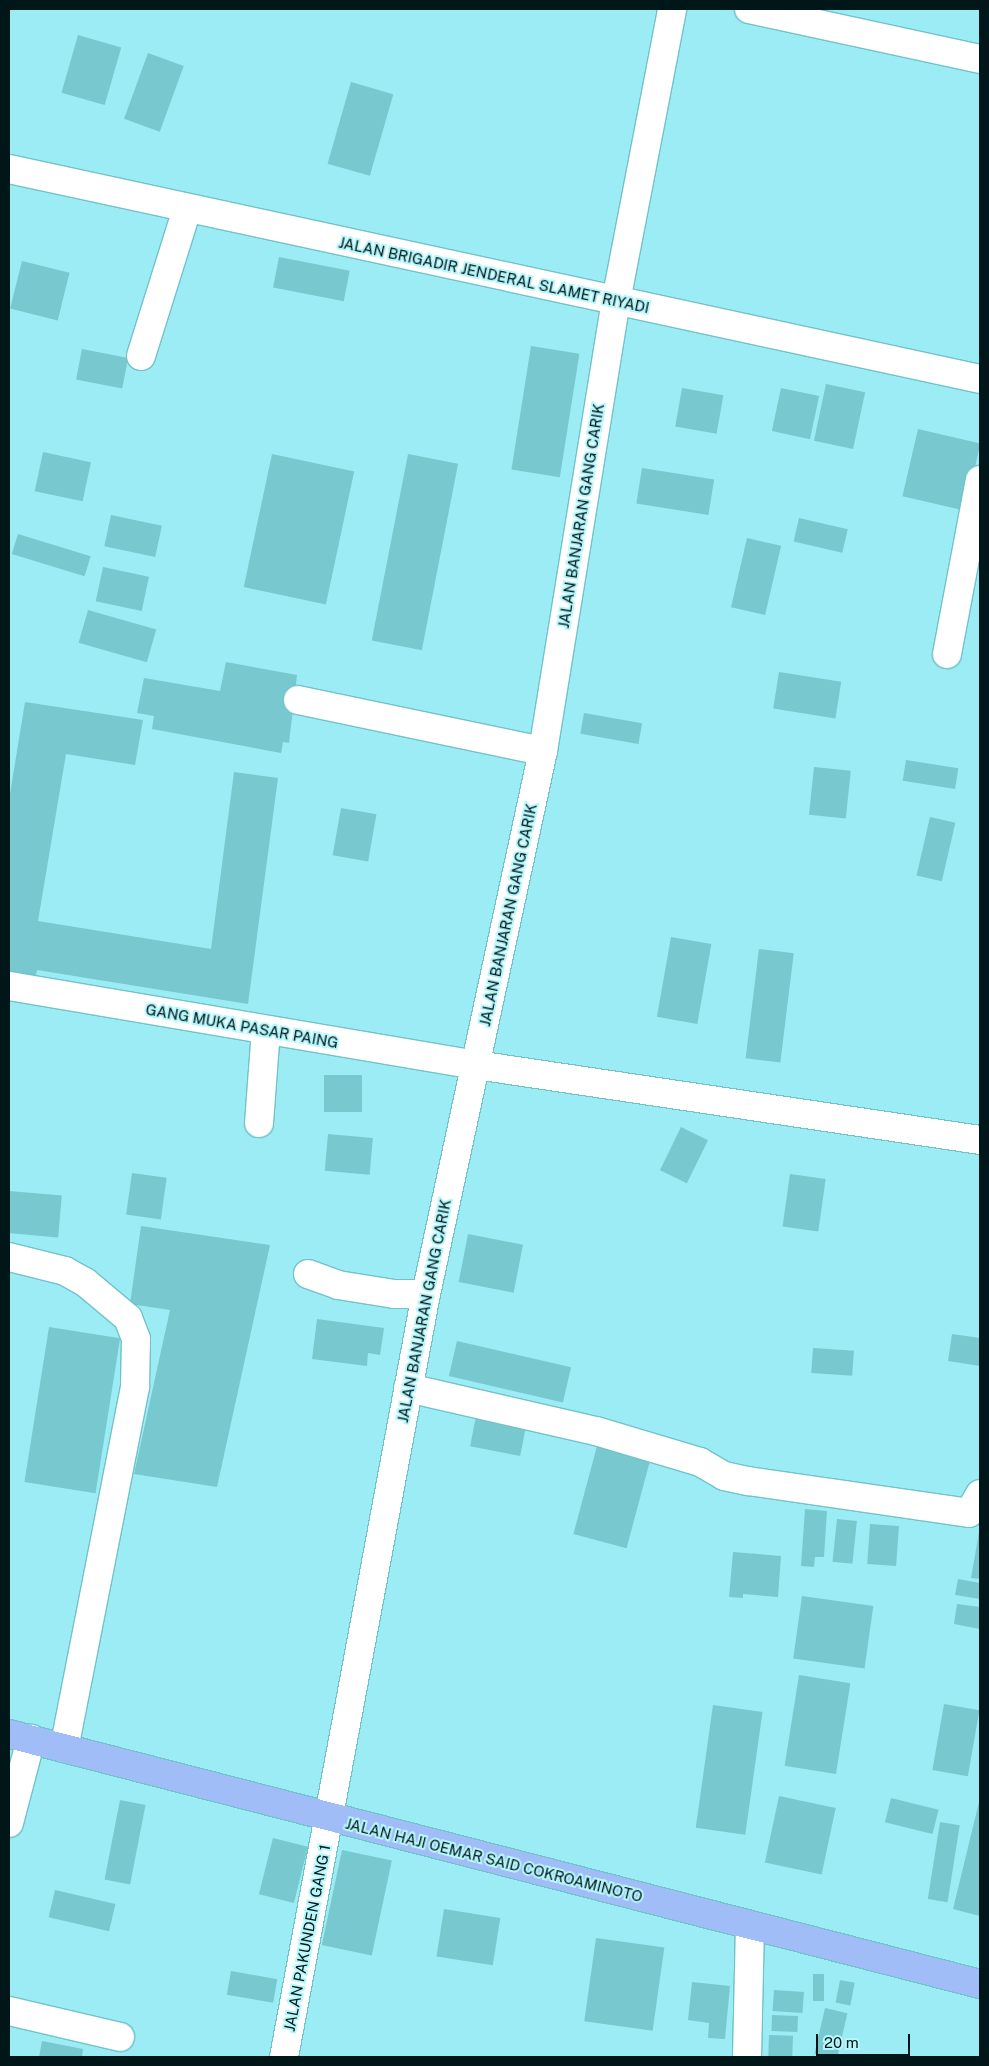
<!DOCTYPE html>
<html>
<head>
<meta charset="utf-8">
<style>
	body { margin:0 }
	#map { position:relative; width:989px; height:2066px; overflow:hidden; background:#9becf4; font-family:"Public Sans",sans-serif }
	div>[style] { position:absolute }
	.building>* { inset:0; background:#78c8cf; transform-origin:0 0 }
	.roads { filter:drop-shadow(1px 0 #72c2c9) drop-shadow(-1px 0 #72c2c9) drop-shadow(0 1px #72c2c9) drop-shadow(0 -1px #72c2c9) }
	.minor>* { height:28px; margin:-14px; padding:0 14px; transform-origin:14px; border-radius:14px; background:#fff }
	.major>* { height:28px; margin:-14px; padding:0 14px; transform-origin:14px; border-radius:14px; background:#a0bdf7 }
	span { translate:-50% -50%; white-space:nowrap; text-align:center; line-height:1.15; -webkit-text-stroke:4px #b7f7fc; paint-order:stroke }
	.street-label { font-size:15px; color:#001618 }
	.frame { position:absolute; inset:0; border:10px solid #001618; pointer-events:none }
	.scale { position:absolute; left:816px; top:2034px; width:94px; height:22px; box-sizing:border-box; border:2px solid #001618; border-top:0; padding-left:6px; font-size:15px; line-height:18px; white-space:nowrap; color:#001618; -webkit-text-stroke:4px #b7f7fc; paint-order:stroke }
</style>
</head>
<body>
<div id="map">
	<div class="building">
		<i style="left:78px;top:35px;width:45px;height:60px;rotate:16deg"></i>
		<i style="left:148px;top:53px;width:38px;height:70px;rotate:20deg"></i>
		<i style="left:351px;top:82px;width:44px;height:85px;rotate:16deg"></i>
		<i style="left:279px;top:257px;width:72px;height:31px;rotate:11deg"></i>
		<i style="left:22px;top:261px;width:49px;height:49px;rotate:14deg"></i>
		<i style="left:531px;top:346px;width:49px;height:125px;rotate:9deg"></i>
		<i style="left:82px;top:349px;width:47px;height:31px;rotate:11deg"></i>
		<i style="left:826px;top:384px;width:40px;height:58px;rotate:12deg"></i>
		<i style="left:682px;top:388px;width:42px;height:39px;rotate:10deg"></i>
		<i style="left:781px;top:388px;width:39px;height:44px;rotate:12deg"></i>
		<i style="left:918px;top:429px;width:64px;height:69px;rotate:13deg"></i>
		<i style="left:43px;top:452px;width:49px;height:40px;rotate:12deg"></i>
		<i style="left:272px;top:454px;width:84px;height:136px;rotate:12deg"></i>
		<i style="left:408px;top:454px;width:51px;height:190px;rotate:11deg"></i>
		<i style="left:642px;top:468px;width:73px;height:36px;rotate:9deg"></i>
		<i style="left:111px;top:515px;width:52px;height:32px;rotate:12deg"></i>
		<i style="left:799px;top:518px;width:50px;height:24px;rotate:13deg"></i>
		<i style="left:18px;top:534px;width:76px;height:21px;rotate:17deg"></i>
		<i style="left:747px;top:538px;width:35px;height:71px;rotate:13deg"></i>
		<i style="left:103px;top:567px;width:47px;height:35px;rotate:12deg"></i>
		<i style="left:88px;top:610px;width:71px;height:34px;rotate:16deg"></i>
		<i style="clip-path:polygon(226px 662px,297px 675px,289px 743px,283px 742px,281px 753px,152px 729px,154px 716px,137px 713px,144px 678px,220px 691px)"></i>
		<i style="left:779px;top:672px;width:63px;height:37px;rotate:9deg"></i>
		<i style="clip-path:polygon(25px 702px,143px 720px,135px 765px,66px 754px,38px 921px,211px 949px,234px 772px,278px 778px,248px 1004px,37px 970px,35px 981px,9px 977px,9px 800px)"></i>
		<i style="left:584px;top:713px;width:59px;height:21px;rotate:10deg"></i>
		<i style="left:906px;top:760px;width:53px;height:21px;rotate:9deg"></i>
		<i style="left:814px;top:767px;width:37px;height:48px;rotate:6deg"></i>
		<i style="left:341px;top:808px;width:36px;height:48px;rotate:10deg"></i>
		<i style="left:930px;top:817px;width:26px;height:60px;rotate:13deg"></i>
		<i style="left:671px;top:937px;width:41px;height:81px;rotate:10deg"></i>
		<i style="left:759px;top:949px;width:35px;height:110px;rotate:7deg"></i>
		<i style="left:324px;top:1075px;width:38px;height:37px"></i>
		<i style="left:681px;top:1127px;width:30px;height:48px;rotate:26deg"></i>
		<i style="left:328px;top:1134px;width:45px;height:37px;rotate:5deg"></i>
		<i style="left:132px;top:1173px;width:35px;height:42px;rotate:8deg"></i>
		<i style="left:790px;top:1174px;width:36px;height:53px;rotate:8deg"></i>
		<i style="left:9px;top:1191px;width:53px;height:42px;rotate:5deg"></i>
		<i style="clip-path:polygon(141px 1226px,270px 1245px,217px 1487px,134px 1474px,170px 1310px,130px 1304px)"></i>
		<i style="left:468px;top:1234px;width:56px;height:49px;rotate:11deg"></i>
		<i style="clip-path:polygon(317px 1319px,384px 1328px,380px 1355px,368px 1353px,367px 1366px,312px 1359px)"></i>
		<i style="left:49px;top:1327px;width:72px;height:157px;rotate:9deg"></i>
		<i style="clip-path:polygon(952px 1334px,980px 1338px,980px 1366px,948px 1361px)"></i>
		<i style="left:457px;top:1341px;width:117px;height:36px;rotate:13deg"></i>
		<i style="left:813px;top:1348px;width:41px;height:25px;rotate:4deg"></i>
		<i style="left:477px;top:1411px;width:51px;height:36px;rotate:11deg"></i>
		<i style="left:597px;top:1446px;width:55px;height:91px;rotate:15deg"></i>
		<i style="clip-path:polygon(805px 1509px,827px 1511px,824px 1557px,815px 1557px,814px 1567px,801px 1566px)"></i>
		<i style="left:837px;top:1519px;width:20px;height:43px;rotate:6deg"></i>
		<i style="left:870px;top:1524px;width:29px;height:40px;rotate:4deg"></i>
		<i style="clip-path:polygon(980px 1527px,980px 1579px,971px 1578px)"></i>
		<i style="clip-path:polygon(733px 1552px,781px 1556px,778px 1597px,743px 1594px,743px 1598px,729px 1597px)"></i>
		<i style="clip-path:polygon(958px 1579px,980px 1583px,980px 1599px,955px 1595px)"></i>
		<i style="left:802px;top:1596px;width:72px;height:63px;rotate:8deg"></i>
		<i style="clip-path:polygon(957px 1604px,980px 1607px,980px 1629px,954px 1624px)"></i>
		<i style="left:799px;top:1675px;width:52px;height:92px;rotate:9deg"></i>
		<i style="left:944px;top:1704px;width:36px;height:67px;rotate:10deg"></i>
		<i style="left:713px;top:1705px;width:50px;height:124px;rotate:8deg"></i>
		<i style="left:779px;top:1796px;width:58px;height:68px;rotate:12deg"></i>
		<i style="left:891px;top:1798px;width:49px;height:25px;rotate:14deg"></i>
		<i style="clip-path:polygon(980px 1798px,980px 1916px,953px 1909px)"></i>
		<i style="left:120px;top:1800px;width:26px;height:81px;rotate:11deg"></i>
		<i style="left:940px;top:1822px;width:20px;height:78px;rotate:9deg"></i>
		<i style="left:273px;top:1838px;width:36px;height:58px;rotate:14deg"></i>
		<i style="left:342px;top:1850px;width:51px;height:97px;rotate:12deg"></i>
		<i style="left:55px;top:1890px;width:62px;height:28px;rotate:13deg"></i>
		<i style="left:444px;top:1909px;width:57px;height:48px;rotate:9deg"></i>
		<i style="left:596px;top:1938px;width:69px;height:84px;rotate:8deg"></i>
		<i style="left:231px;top:1971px;width:47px;height:24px;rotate:10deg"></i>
		<i style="left:813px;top:1974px;width:11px;height:27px"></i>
		<i style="left:840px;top:1980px;width:15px;height:23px;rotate:11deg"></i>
		<i style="clip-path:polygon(692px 1982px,730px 1986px,725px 2039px,708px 2038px,709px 2023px,688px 2020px)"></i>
		<i style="left:774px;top:1990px;width:30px;height:21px;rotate:4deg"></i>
		<i style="left:825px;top:2008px;width:23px;height:47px;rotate:13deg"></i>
		<i style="left:772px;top:2015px;width:26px;height:16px;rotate:2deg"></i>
		<i style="left:769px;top:2035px;width:24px;height:22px;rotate:2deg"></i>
		<i style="clip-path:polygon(42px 2041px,83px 2049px,82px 2057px,39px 2057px)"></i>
	</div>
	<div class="roads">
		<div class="minor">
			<i style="left:749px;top:9px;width:236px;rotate:12.2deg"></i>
			<i style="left:9px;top:169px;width:993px;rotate:12.2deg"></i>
			<i style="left:141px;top:356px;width:154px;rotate:-72.6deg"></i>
			<i style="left:947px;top:654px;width:177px;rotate:-79.3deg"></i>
			<i style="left:298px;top:700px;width:250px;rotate:11.8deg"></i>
			<i style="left:9px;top:986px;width:474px;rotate:9.6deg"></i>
			<i style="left:476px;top:1065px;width:510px;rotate:8.46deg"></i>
			<i style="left:259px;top:1123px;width:93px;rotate:-85.7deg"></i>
			<i style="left:9px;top:1257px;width:58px;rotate:14deg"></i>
			<i style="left:65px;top:1271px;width:23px;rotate:29deg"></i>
			<i style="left:85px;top:1282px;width:56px;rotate:39.9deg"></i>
			<i style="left:128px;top:1318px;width:22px;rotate:69deg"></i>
			<i style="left:136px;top:1339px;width:48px;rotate:91.2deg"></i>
			<i style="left:135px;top:1387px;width:368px;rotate:101.1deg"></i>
			<i style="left:308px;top:1274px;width:32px;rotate:20deg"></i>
			<i style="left:338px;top:1285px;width:57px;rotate:9.1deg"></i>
			<i style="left:394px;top:1294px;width:32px"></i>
			<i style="left:408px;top:1388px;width:193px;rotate:12.9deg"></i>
			<i style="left:596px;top:1431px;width:109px;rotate:16.6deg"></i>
			<i style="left:700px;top:1462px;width:28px;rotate:30deg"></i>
			<i style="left:724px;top:1476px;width:25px;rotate:12deg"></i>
			<i style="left:748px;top:1481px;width:223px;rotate:8.2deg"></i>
			<i style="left:969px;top:1513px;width:22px;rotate:-60deg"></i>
			<i style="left:9px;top:1823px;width:87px;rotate:-75.3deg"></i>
			<i style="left:9px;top:2011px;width:114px;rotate:13.2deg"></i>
			<i style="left:284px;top:2057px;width:776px;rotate:-79.46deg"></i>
			<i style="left:426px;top:1294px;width:555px;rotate:-77.84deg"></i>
			<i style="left:543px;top:751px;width:456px;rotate:-80.8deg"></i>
			<i style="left:616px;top:301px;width:297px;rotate:-79.1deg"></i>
			<i style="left:747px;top:2057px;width:131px;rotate:-88.7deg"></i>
		</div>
		<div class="major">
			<i style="left:9px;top:1734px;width:1003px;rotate:14.44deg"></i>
		</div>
	</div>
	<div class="street-label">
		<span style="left:494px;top:275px;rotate:12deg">JALAN BRIGADIR JENDERAL SLAMET RIYADI</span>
		<span style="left:581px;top:516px;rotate:-81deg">JALAN BANJARAN GANG CARIK</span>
		<span style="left:508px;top:915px;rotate:-78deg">JALAN BANJARAN GANG CARIK</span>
		<span style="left:242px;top:1026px;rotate:10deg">GANG MUKA PASAR PAING</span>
		<span style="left:424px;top:1311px;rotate:-79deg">JALAN BANJARAN GANG CARIK</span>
		<span style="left:494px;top:1860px;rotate:14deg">JALAN HAJI OEMAR SAID COKROAMINOTO</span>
		<span style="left:307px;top:1938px;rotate:-79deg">JALAN PAKUNDEN GANG 1</span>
	</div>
	<div class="frame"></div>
	<div class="scale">20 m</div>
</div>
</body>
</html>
